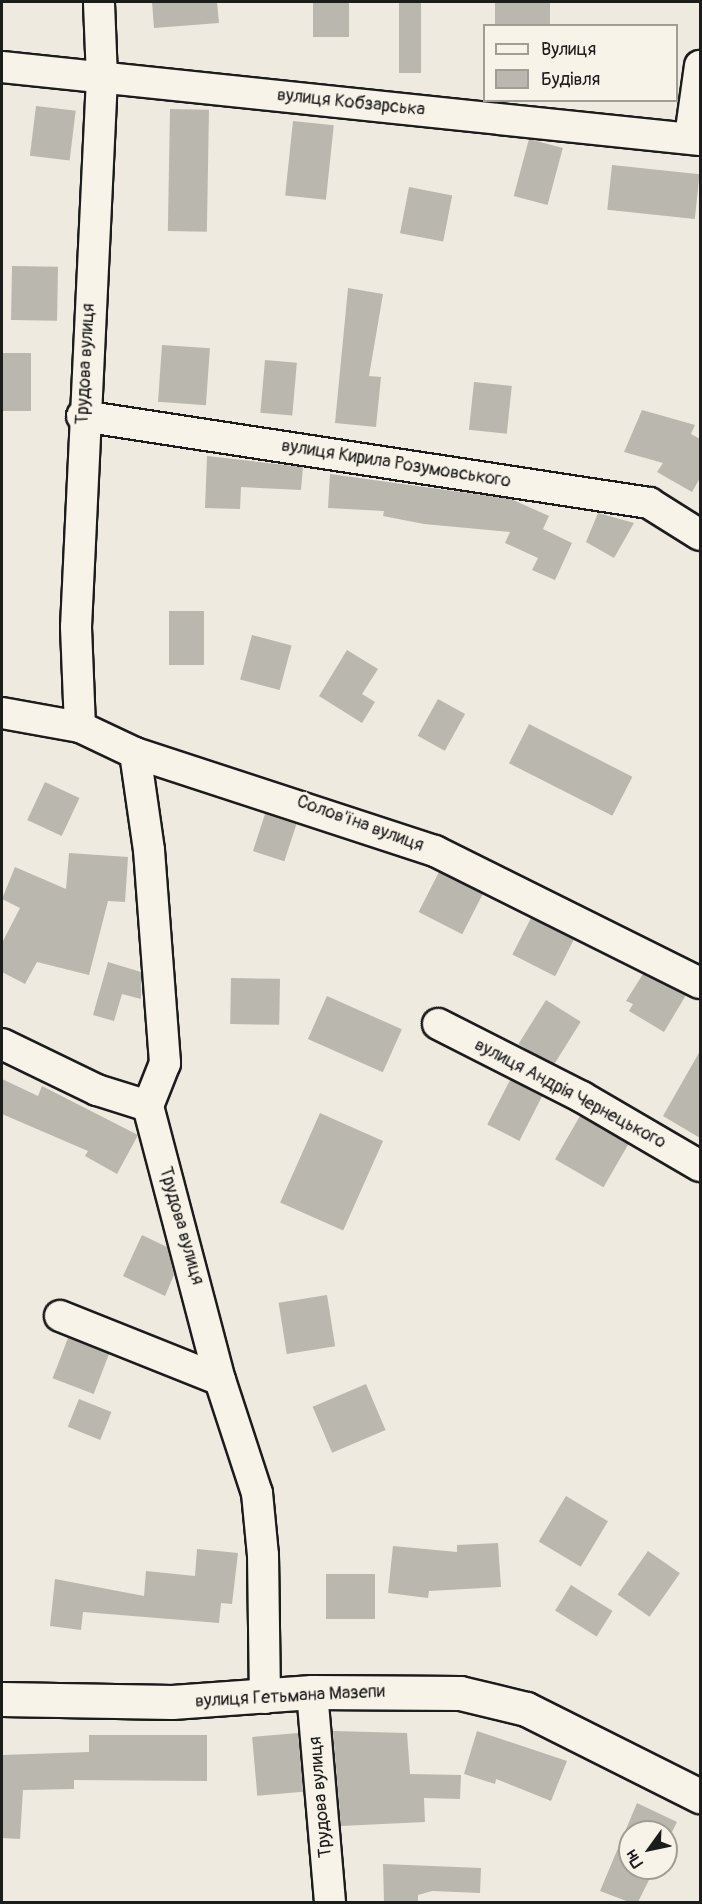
<!DOCTYPE html>
<html>
<head>
<meta charset="utf-8">
<style>
	body { margin:0 }
	#map { position:relative; width:702px; height:1904px; overflow:hidden; background:#eeeae0; font-family:Pangolin,sans-serif }
	div>[style] { position:absolute }
	.building>* { inset:0; background:#bab7af; transform-origin:0 0 }
	.roads { filter:drop-shadow(2px 0 #1c1c1c) drop-shadow(-2px 0 #1c1c1c) drop-shadow(0 2px #1c1c1c) drop-shadow(0 -2px #1c1c1c) }
	.street>* { height:30px; margin:-15px; padding:0 15px; transform-origin:15px; border-radius:15px; background:#f7f3e8 }
	.secondary>* { height:33px; margin:-16.5px; padding:0 16.5px; transform-origin:16.5px; border-radius:16.5px; background:#f7f3e8 }
	span { translate:-50% -50%; white-space:nowrap; text-align:center; line-height:1.15; -webkit-text-stroke:6px #f7f3e8; paint-order:stroke }
	.street-label { font-size:18px; color:#1c1c1c }
	.frame { position:absolute; inset:0; border:3px solid #1c1c1c; pointer-events:none }
	.legend { position:absolute; left:483px; top:24px; width:195px; height:78px; box-sizing:border-box; background:#f7f3e8; border:2px solid #9f9d96; margin:0; padding:8px 10px; list-style:none; font-size:18px; color:#1c1c1c }
	.legend li { display:flex; align-items:center; gap:12px; height:30px }
	.legend b { width:30px; border:2px solid #9f9d96 }
	.north { position:absolute; left:618px; top:1820px; width:60px; height:60px; box-sizing:border-box; background:#f7f3e8; border:2px solid #9f9d96; border-radius:50%; rotate:237deg; font-size:16px; font-weight:700; line-height:24px; text-align:center; color:#1c1c1c }
	.north::after { content:''; display:block; margin:auto; width:21px; height:27px; background:#1c1c1c; clip-path:polygon(50% 0,100% 100%,50% 72%,0 100%) }
</style>
</head>
<body>
<div id="map">
	<div class="building">
		<i style="clip-path:polygon(152px 2px,217px 2px,219px 23px,154px 28px)"></i>
		<i style="left:313px;top:2px;width:36px;height:35px"></i>
		<i style="left:399px;top:2px;width:22px;height:71px"></i>
		<i style="left:495px;top:2px;width:55px;height:24px"></i>
		<i style="left:36px;top:106px;width:40px;height:50px;rotate:7deg"></i>
		<i style="left:170px;top:109px;width:39px;height:122px;rotate:1deg"></i>
		<i style="left:293px;top:121px;width:41px;height:75px;rotate:6deg"></i>
		<i style="left:529px;top:139px;width:35px;height:59px;rotate:15deg"></i>
		<i style="left:612px;top:165px;width:88px;height:45px;rotate:6deg"></i>
		<i style="left:409px;top:187px;width:44px;height:47px;rotate:11deg"></i>
		<i style="left:12px;top:266px;width:46px;height:54px;rotate:1deg"></i>
		<i style="clip-path:polygon(348px 288px,383px 294px,369px 376px,381px 377px,376px 427px,335px 423px)"></i>
		<i style="left:162px;top:345px;width:48px;height:57px;rotate:4deg"></i>
		<i style="left:2px;top:353px;width:29px;height:58px"></i>
		<i style="left:265px;top:360px;width:32px;height:53px;rotate:5deg"></i>
		<i style="left:474px;top:382px;width:38px;height:48px;rotate:6deg"></i>
		<i style="clip-path:polygon(642px 410px,695px 425px,691px 434px,700px 439px,700px 478px,692px 492px,657px 472px,663px 463px,624px 452px)"></i>
		<i style="clip-path:polygon(207px 456px,303px 467px,301px 490px,241px 487px,240px 509px,205px 508px)"></i>
		<i style="clip-path:polygon(330px 474px,511px 499px,549px 516px,543px 529px,572px 543px,555px 580px,532px 570px,538px 558px,505px 543px,510px 532px,424px 524px,383px 516px,384px 511px,328px 508px)"></i>
		<i style="clip-path:polygon(598px 513px,634px 523px,614px 558px,586px 542px)"></i>
		<i style="left:169px;top:611px;width:35px;height:54px"></i>
		<i style="left:252px;top:635px;width:41px;height:46px;rotate:15deg"></i>
		<i style="clip-path:polygon(347px 650px,378px 669px,362px 694px,375px 702px,362px 723px,319px 696px)"></i>
		<i style="left:438px;top:699px;width:31px;height:42px;rotate:29deg"></i>
		<i style="left:529px;top:724px;width:116px;height:44px;rotate:27deg"></i>
		<i style="left:45px;top:782px;width:38px;height:42px;rotate:25deg"></i>
		<i style="left:265px;top:814px;width:33px;height:39px;rotate:18deg"></i>
		<i style="clip-path:polygon(69px 853px,128px 857px,125px 902px,108px 901px,89px 975px,37px 962px,25px 984px,2px 972px,2px 943px,20px 908px,2px 899px,15px 867px,66px 889px)"></i>
		<i style="left:439px;top:872px;width:49px;height:45px;rotate:27deg"></i>
		<i style="left:531px;top:918px;width:48px;height:41px;rotate:27deg"></i>
		<i style="clip-path:polygon(108px 962px,141px 972px,141px 999px,122px 994px,114px 1021px,93px 1015px)"></i>
		<i style="clip-path:polygon(643px 974px,686px 995px,664px 1032px,629px 1011px,633px 1004px,626px 1001px)"></i>
		<i style="left:231px;top:978px;width:49px;height:46px;rotate:1deg"></i>
		<i style="left:327px;top:996px;width:82px;height:47px;rotate:24deg"></i>
		<i style="left:546px;top:1000px;width:41px;height:52px;rotate:32deg"></i>
		<i style="clip-path:polygon(700px 1051px,700px 1138px,663px 1116px)"></i>
		<i style="clip-path:polygon(2px 1079px,38px 1096px,42px 1086px,138px 1135px,117px 1174px,85px 1156px,88px 1151px,2px 1114px)"></i>
		<i style="left:510px;top:1080px;width:36px;height:50px;rotate:27deg"></i>
		<i style="left:320px;top:1113px;width:69px;height:98px;rotate:24deg"></i>
		<i style="left:580px;top:1116px;width:56px;height:50px;rotate:30deg"></i>
		<i style="clip-path:polygon(142px 1235px,167px 1247px,174px 1275px,165px 1296px,123px 1276px)"></i>
		<i style="left:327px;top:1295px;width:52px;height:49px;rotate:81deg"></i>
		<i style="left:68px;top:1338px;width:44px;height:43px;rotate:21deg"></i>
		<i style="left:366px;top:1384px;width:50px;height:58px;rotate:67deg"></i>
		<i style="left:79px;top:1399px;width:35px;height:30px;rotate:22deg"></i>
		<i style="left:566px;top:1496px;width:49px;height:53px;rotate:31deg"></i>
		<i style="clip-path:polygon(498px 1543px,501px 1587px,429px 1591px,428px 1598px,388px 1593px,393px 1546px,457px 1552px,457px 1545px)"></i>
		<i style="clip-path:polygon(197px 1549px,238px 1553px,232px 1604px,221px 1603px,219px 1623px,83px 1612px,81px 1630px,50px 1626px,55px 1579px,144px 1596px,146px 1571px,195px 1576px)"></i>
		<i style="left:648px;top:1551px;width:39px;height:53px;rotate:35deg"></i>
		<i style="left:326px;top:1574px;width:49px;height:45px"></i>
		<i style="left:571px;top:1585px;width:49px;height:30px;rotate:32deg"></i>
		<i style="clip-path:polygon(333px 1731px,407px 1733px,410px 1774px,461px 1775px,460px 1799px,424px 1798px,425px 1822px,341px 1826px)"></i>
		<i style="clip-path:polygon(477px 1731px,567px 1761px,551px 1801px,496px 1779px,495px 1784px,464px 1774px)"></i>
		<i style="left:298px;top:1733px;width:59px;height:46px;rotate:85deg"></i>
		<i style="clip-path:polygon(89px 1735px,207px 1735px,207px 1781px,74px 1780px,74px 1789px,23px 1790px,20px 1839px,2px 1838px,2px 1755px,89px 1752px)"></i>
		<i style="clip-path:polygon(637px 1803px,677px 1822px,666px 1844px,666px 1832px,630px 1832px,630px 1868px,655px 1868px,638px 1902px,629px 1902px,600px 1891px)"></i>
		<i style="clip-path:polygon(383px 1864px,481px 1868px,480px 1893px,432px 1891px,418px 1895px,418px 1902px,384px 1902px)"></i>
	</div>
	<div class="roads">
		<div class="street">
			<i style="left:2px;top:67px;width:702px;rotate:5.97deg"></i>
			<i style="left:690px;top:137px;width:72px;rotate:-82deg"></i>
			<i style="left:82px;top:416px;width:574px;rotate:8.72deg"></i>
			<i style="left:649px;top:503px;width:60px;rotate:32.1deg"></i>
			<i style="left:2px;top:713px;width:79px;rotate:10.2deg"></i>
			<i style="left:80px;top:727px;width:61px;rotate:25.3deg"></i>
			<i style="left:135px;top:753px;width:316px;rotate:18.1deg"></i>
			<i style="left:435px;top:851px;width:296px;rotate:26.5deg"></i>
			<i style="left:80px;top:727px;width:100px;rotate:-92.3deg"></i>
			<i style="left:76px;top:627px;width:550px;rotate:-87.29deg"></i>
			<i style="left:102px;top:78px;width:76px;rotate:-92.3deg"></i>
			<i style="left:135px;top:753px;width:98px;rotate:81.8deg"></i>
			<i style="left:149px;top:850px;width:214px;rotate:85.7deg"></i>
			<i style="left:165px;top:1063px;width:46px;rotate:111.6deg"></i>
			<i style="left:148px;top:1106px;width:283px;rotate:75.3deg"></i>
			<i style="left:220px;top:1380px;width:119px;rotate:71.9deg"></i>
			<i style="left:257px;top:1493px;width:62px;rotate:84.5deg"></i>
			<i style="left:263px;top:1555px;width:143px;rotate:89.2deg"></i>
			<i style="left:438px;top:1024px;width:161px;rotate:26.9deg"></i>
			<i style="left:582px;top:1097px;width:137px;rotate:30.3deg"></i>
			<i style="left:2px;top:1044px;width:106px;rotate:25.8deg"></i>
			<i style="left:97px;top:1090px;width:53px;rotate:17.4deg"></i>
			<i style="left:60px;top:1316px;width:172px;rotate:21.8deg"></i>
			<i style="left:312px;top:1692px;width:211px;rotate:85.1deg"></i>
		</div>
		<div class="secondary">
			<i style="left:2px;top:1699px;width:170px;rotate:1deg"></i>
			<i style="left:172px;top:1702px;width:140px;rotate:-4.1deg"></i>
			<i style="left:312px;top:1692px;width:148px;rotate:0.4deg"></i>
			<i style="left:460px;top:1693px;width:68px;rotate:13.6deg"></i>
			<i style="left:526px;top:1709px;width:195px;rotate:26.6deg"></i>
		</div>
	</div>
	<div class="street-label">
		<span style="left:351px;top:103px;rotate:6deg">вулиця Кобзарська</span>
		<span style="left:86px;top:364px;rotate:-87deg">Трудова вулиця</span>
		<span style="left:396px;top:464px;rotate:9deg">вулиця Кирила Розумовського</span>
		<span style="left:360px;top:824px;rotate:20deg">Солов'їна вулиця</span>
		<span style="left:570px;top:1094px;rotate:28deg">вулиця Андрія Чернецького</span>
		<span style="left:181px;top:1226px;rotate:74deg">Трудова вулиця</span>
		<span style="left:290px;top:1697px;rotate:-3deg">вулиця Гетьмана Мазепи</span>
		<span style="left:321px;top:1797px;rotate:-95deg">Трудова вулиця</span>
	</div>
	<div class="frame"></div>
	<ul class="legend">
	<li><b style="height:8px;background:#f7f3e8"></b>Вулиця</li>
	<li><b style="height:16px;background:#bab7af"></b>Будівля</li>
	</ul>
	<div class="north">Пн</div>
</div>
</body>
</html>
